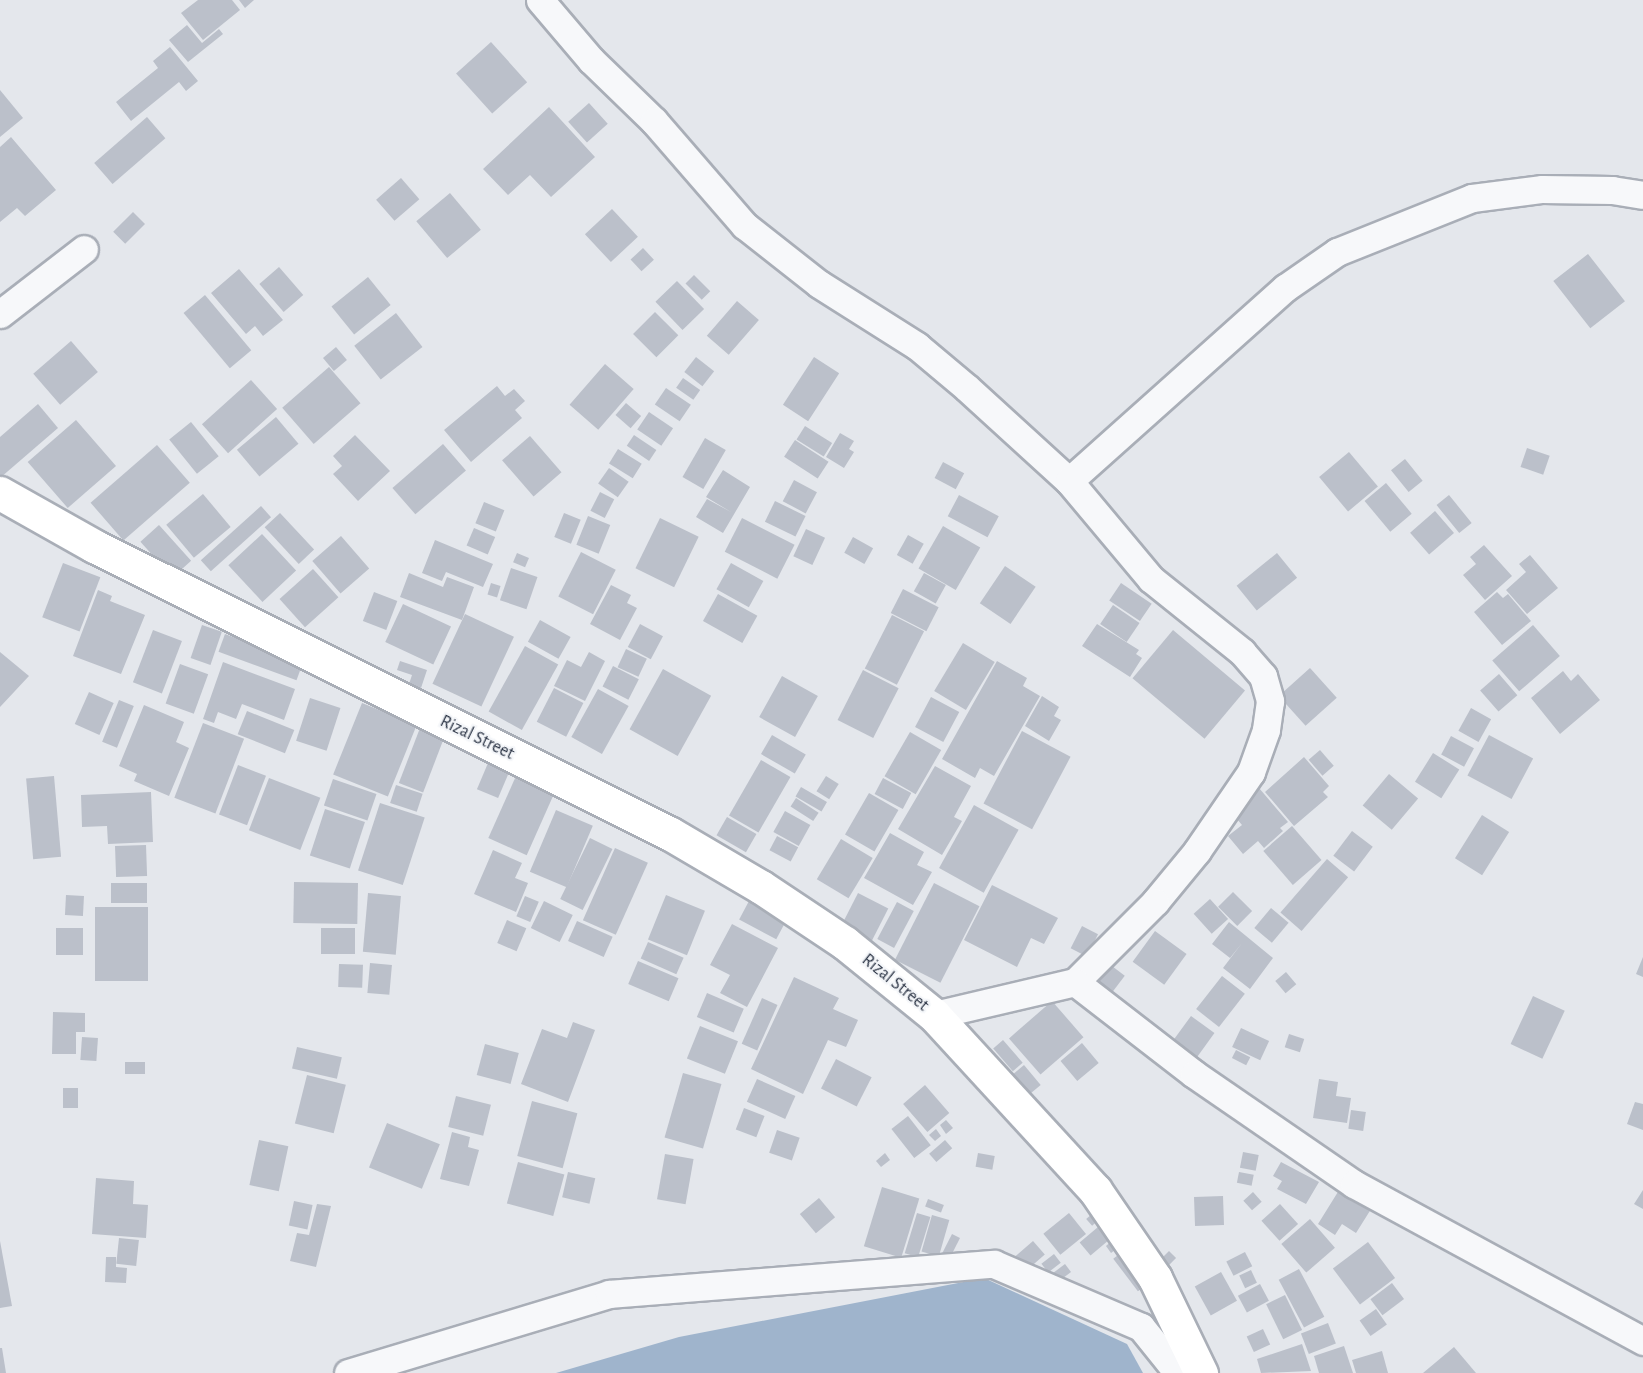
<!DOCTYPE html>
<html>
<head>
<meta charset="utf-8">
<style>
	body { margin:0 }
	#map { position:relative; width:1643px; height:1373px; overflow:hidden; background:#e4e7ec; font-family:"Alegreya Sans",sans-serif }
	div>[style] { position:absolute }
	.water>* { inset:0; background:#9fb4cc }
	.building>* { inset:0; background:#bbc0ca; transform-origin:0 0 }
	.roads { filter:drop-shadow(2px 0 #a9aeb7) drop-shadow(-2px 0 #a9aeb7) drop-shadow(0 2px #a9aeb7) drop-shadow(0 -2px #a9aeb7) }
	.street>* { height:27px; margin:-13.5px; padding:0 13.5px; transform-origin:13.5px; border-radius:13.5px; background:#f7f8fa }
	.secondary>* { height:33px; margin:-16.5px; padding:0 16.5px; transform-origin:16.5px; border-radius:16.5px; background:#fff }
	span { translate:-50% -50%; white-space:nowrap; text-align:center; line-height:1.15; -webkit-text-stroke:4.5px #f4f6f9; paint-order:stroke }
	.street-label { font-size:18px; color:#2b3445 }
</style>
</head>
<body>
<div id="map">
	<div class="water">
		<i style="clip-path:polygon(984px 1278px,1127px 1344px,1143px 1373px,556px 1373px,679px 1337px)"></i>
	</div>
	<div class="building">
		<i style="clip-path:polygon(198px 0,232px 0,240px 10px,203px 40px,181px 13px)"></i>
		<i style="clip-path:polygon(239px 0,254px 0,245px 8px)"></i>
		<i style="clip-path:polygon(187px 25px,202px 43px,219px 29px,223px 34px,188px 62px,169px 40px)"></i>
		<i style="left:491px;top:42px;width:54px;height:47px;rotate:48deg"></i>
		<i style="clip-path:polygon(170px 47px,198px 81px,186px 91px,179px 82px,131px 121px,116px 102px,158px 68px,153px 61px)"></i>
		<i style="clip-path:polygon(0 90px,23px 118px,0 137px)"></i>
		<i style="left:589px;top:103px;width:28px;height:28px;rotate:48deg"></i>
		<i style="clip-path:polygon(549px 107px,595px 157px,551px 197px,530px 175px,508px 195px,483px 169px)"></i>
		<i style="left:147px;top:117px;width:28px;height:70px;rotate:49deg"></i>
		<i style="clip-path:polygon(11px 137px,56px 190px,25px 216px,17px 208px,0 222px,0 147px)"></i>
		<i style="left:401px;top:178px;width:28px;height:33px;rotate:49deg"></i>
		<i style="left:450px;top:193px;width:48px;height:44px;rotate:50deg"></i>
		<i style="left:612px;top:209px;width:38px;height:37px;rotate:47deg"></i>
		<i style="left:133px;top:212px;width:17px;height:28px;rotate:45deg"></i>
		<i style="left:643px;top:248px;width:16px;height:17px;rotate:47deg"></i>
		<i style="left:1588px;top:254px;width:60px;height:44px;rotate:52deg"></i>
		<i style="left:279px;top:267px;width:37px;height:26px;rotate:49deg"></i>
		<i style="clip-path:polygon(239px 269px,283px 320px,263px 336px,255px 326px,246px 334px,211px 293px)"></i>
		<i style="left:694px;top:275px;width:23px;height:12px;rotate:45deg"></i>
		<i style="left:368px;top:277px;width:36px;height:47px;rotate:51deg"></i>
		<i style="left:677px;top:281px;width:39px;height:30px;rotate:46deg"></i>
		<i style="left:205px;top:295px;width:72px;height:28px;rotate:50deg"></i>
		<i style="left:737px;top:301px;width:29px;height:46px;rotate:41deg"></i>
		<i style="left:655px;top:312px;width:33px;height:31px;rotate:45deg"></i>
		<i style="left:396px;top:313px;width:43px;height:53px;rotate:52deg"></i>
		<i style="left:71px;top:341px;width:41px;height:50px;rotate:49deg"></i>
		<i style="left:336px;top:347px;width:17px;height:17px;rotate:50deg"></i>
		<i style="left:696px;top:357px;width:23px;height:19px;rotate:38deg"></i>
		<i style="left:814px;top:357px;width:30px;height:57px;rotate:33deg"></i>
		<i style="left:605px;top:364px;width:38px;height:54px;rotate:41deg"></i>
		<i style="left:329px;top:367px;width:48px;height:62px;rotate:49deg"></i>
		<i style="left:683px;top:378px;width:21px;height:12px;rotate:35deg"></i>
		<i style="left:251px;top:380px;width:39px;height:66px;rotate:48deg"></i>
		<i style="clip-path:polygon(497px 386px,505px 396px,514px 389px,525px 401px,515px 410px,522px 418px,471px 462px,444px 430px)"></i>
		<i style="left:666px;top:388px;width:30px;height:20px;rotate:34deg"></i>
		<i style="left:626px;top:403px;width:20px;height:16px;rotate:41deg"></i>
		<i style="clip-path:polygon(38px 404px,58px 428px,0 478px,0 437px)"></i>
		<i style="left:649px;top:412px;width:29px;height:21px;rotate:34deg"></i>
		<i style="left:276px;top:417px;width:35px;height:51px;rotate:50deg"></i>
		<i style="left:76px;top:420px;width:61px;height:64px;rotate:49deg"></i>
		<i style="left:191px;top:422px;width:44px;height:28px;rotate:51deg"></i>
		<i style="left:805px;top:426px;width:32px;height:16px;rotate:32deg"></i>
		<i style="clip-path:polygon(840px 433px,854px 441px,849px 449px,854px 452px,844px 468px,826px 457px)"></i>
		<i style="clip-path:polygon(355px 435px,390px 471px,358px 501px,333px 474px,342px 466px,333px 456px)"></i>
		<i style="left:634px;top:435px;width:27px;height:13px;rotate:34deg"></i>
		<i style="left:530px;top:436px;width:48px;height:37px;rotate:49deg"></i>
		<i style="left:705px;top:438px;width:24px;height:45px;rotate:30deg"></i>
		<i style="left:795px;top:440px;width:40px;height:20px;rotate:33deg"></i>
		<i style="left:443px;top:444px;width:35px;height:67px;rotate:49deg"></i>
		<i style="left:157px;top:445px;width:50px;height:88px;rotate:49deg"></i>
		<i style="left:1527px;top:448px;width:24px;height:20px;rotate:19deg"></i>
		<i style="left:618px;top:449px;width:28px;height:17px;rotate:32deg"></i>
		<i style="left:1349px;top:452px;width:45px;height:39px;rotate:50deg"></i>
		<i style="left:1405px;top:459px;width:28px;height:18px;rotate:51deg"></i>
		<i style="left:943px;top:462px;width:24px;height:18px;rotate:28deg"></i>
		<i style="left:609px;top:468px;width:24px;height:19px;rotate:35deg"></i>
		<i style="clip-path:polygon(723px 470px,750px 487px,723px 533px,696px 517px,707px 499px,731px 512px,706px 497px)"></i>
		<i style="left:794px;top:480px;width:26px;height:24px;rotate:28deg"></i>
		<i style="left:1386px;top:483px;width:40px;height:28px;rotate:50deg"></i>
		<i style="left:600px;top:492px;width:16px;height:21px;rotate:27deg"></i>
		<i style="left:203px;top:494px;width:43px;height:48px;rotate:50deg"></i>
		<i style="left:959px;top:495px;width:45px;height:24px;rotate:28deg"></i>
		<i style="left:1449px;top:495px;width:36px;height:16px;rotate:51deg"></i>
		<i style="left:775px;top:501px;width:34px;height:23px;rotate:26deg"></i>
		<i style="left:484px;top:502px;width:22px;height:23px;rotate:22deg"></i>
		<i style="left:261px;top:506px;width:15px;height:81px;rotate:48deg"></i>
		<i style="left:1435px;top:511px;width:29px;height:33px;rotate:49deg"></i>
		<i style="left:280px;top:513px;width:50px;height:21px;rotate:47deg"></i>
		<i style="left:564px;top:513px;width:18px;height:26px;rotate:22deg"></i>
		<i style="left:588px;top:516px;width:24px;height:31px;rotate:22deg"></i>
		<i style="left:660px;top:518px;width:43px;height:56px;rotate:26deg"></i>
		<i style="left:742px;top:518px;width:59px;height:38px;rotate:27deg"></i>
		<i style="left:159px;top:525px;width:48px;height:25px;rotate:48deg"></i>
		<i style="left:943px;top:526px;width:43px;height:49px;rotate:30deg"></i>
		<i style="left:474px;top:528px;width:23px;height:19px;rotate:23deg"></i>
		<i style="left:806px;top:529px;width:21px;height:30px;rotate:25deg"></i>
		<i style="left:262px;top:534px;width:50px;height:46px;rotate:47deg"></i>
		<i style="left:908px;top:535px;width:18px;height:23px;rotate:29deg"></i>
		<i style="left:341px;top:536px;width:43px;height:38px;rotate:49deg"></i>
		<i style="left:853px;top:537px;width:23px;height:18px;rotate:29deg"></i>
		<i style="clip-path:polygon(435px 540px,493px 564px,483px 587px,446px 572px,442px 581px,422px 573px)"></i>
		<i style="clip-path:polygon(1484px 545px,1512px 576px,1485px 600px,1463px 575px,1476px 564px,1470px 557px)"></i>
		<i style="left:581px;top:552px;width:39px;height:50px;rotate:27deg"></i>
		<i style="left:517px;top:553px;width:13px;height:10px;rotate:23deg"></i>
		<i style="left:1277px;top:553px;width:32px;height:52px;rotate:51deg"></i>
		<i style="clip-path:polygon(1530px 555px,1558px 588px,1527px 614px,1506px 590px,1526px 572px,1519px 564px)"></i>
		<i style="left:63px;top:563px;width:40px;height:58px;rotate:21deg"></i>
		<i style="left:731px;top:563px;width:37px;height:30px;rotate:29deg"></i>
		<i style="left:1005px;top:566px;width:37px;height:45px;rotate:34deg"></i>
		<i style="left:511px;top:568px;width:28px;height:34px;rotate:19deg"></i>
		<i style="left:313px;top:569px;width:38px;height:45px;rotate:48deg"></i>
		<i style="clip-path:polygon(409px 573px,443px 587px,447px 577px,474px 587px,462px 620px,400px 597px)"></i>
		<i style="left:924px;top:573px;width:25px;height:21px;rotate:29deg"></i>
		<i style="left:491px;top:583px;width:10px;height:12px;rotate:17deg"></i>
		<i style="left:1121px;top:583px;width:37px;height:21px;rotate:34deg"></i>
		<i style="clip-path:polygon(611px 585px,631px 595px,627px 603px,637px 608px,620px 640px,590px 624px)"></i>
		<i style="left:903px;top:589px;width:40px;height:27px;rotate:27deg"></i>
		<i style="clip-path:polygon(98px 590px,112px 596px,110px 601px,145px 615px,121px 674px,73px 656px)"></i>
		<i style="left:374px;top:592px;width:25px;height:31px;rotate:21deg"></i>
		<i style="clip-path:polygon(1497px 592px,1503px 598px,1508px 594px,1531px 621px,1502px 645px,1474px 612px)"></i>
		<i style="left:718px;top:594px;width:45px;height:31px;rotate:29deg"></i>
		<i style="left:403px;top:604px;width:53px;height:42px;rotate:25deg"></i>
		<i style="left:1113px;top:605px;width:32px;height:23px;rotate:34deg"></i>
		<i style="left:465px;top:614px;width:54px;height:77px;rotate:25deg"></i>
		<i style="left:892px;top:615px;width:36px;height:60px;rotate:27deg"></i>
		<i style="left:540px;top:620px;width:35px;height:25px;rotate:29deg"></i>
		<i style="left:640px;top:624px;width:26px;height:26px;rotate:28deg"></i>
		<i style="clip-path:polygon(1097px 624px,1139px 650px,1136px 654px,1142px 658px,1130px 677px,1082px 646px)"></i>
		<i style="left:202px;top:625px;width:21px;height:35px;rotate:19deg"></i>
		<i style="left:1533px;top:625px;width:41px;height:54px;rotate:49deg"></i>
		<i style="left:153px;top:630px;width:31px;height:56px;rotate:21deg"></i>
		<i style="left:1173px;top:630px;width:94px;height:63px;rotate:40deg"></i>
		<i style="left:225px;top:634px;width:83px;height:19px;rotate:20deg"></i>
		<i style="left:963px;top:643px;width:37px;height:56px;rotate:31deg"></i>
		<i style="left:525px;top:646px;width:38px;height:75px;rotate:29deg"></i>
		<i style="left:626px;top:649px;width:23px;height:20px;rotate:25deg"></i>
		<i style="clip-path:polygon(0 652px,29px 676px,0 707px)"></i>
		<i style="clip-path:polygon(589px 652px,605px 661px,585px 701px,554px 686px,567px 660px,581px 667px)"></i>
		<i style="clip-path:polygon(400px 661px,427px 670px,421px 688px,409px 684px,412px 675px,397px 670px)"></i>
		<i style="clip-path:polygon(997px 661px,1027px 678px,1023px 686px,1040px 696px,994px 776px,980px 768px,975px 778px,942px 759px)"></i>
		<i style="clip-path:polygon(223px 662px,295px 689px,284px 720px,242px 704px,236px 719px,218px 712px,214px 723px,203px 719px)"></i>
		<i style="left:180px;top:664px;width:30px;height:42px;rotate:20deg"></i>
		<i style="left:613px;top:666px;width:29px;height:23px;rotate:27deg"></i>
		<i style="left:1310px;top:668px;width:40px;height:42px;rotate:48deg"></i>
		<i style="left:663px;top:669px;width:55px;height:69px;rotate:29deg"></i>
		<i style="left:863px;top:670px;width:40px;height:56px;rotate:27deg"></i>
		<i style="clip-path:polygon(1563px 671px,1571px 681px,1578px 674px,1600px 700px,1560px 734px,1531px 698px)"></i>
		<i style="left:1499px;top:674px;width:28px;height:25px;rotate:49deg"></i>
		<i style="left:782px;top:676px;width:41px;height:47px;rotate:29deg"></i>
		<i style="left:554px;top:688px;width:33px;height:38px;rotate:27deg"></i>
		<i style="left:598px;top:689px;width:35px;height:55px;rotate:29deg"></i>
		<i style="left:89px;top:692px;width:27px;height:35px;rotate:24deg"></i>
		<i style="clip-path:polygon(1042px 696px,1059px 707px,1054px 716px,1061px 720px,1049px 741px,1025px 726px)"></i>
		<i style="left:931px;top:697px;width:32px;height:34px;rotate:28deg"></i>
		<i style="left:310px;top:698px;width:32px;height:45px;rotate:18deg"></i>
		<i style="left:119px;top:700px;width:16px;height:45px;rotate:22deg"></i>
		<i style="left:362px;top:703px;width:59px;height:77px;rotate:22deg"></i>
		<i style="clip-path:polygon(144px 705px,184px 722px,176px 742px,189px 748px,169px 796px,134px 781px,137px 774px,119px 766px)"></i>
		<i style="left:1471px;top:708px;width:23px;height:26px;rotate:29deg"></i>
		<i style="left:247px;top:711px;width:51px;height:25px;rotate:22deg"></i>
		<i style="left:203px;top:723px;width:44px;height:80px;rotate:21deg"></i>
		<i style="left:420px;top:728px;width:26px;height:59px;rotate:21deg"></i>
		<i style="left:1022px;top:731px;width:55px;height:82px;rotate:28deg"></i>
		<i style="left:910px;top:732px;width:36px;height:51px;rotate:30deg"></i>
		<i style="left:772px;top:735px;width:39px;height:22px;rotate:30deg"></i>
		<i style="left:1489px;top:735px;width:50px;height:46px;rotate:28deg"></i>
		<i style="left:1451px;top:736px;width:26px;height:21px;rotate:28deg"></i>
		<i style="left:1320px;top:750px;width:21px;height:15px;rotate:49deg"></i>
		<i style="left:1433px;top:753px;width:31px;height:34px;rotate:32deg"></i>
		<i style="left:491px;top:756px;width:23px;height:36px;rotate:23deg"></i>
		<i style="clip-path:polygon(1304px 757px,1329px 786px,1323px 792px,1328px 797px,1294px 826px,1265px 792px)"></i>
		<i style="left:761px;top:760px;width:34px;height:64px;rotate:30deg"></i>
		<i style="left:238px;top:765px;width:30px;height:53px;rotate:21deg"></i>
		<i style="clip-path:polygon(935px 766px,971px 786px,954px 817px,962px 821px,942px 855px,898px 829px)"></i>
		<i style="left:1389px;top:774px;width:38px;height:41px;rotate:40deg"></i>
		<i style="left:54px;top:776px;width:81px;height:28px;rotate:85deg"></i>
		<i style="left:516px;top:776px;width:42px;height:68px;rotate:24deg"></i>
		<i style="left:826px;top:776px;width:15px;height:18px;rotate:32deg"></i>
		<i style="left:269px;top:778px;width:55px;height:56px;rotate:21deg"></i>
		<i style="left:883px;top:778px;width:32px;height:18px;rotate:28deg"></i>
		<i style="left:333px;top:779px;width:46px;height:28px;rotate:19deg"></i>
		<i style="left:396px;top:785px;width:28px;height:19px;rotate:18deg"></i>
		<i style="left:801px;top:787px;width:30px;height:11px;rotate:30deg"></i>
		<i style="clip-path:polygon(1259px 788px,1288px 822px,1280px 828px,1283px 831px,1264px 848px,1258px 841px,1243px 854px,1228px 836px,1242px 825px,1231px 812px)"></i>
		<i style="clip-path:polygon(151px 792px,153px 842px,108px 844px,107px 826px,82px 827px,81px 795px)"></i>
		<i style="left:869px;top:793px;width:34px;height:48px;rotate:30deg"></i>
		<i style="left:796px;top:798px;width:27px;height:10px;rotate:33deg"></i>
		<i style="left:380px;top:803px;width:47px;height:71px;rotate:18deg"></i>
		<i style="left:974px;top:805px;width:51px;height:72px;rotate:29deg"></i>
		<i style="left:325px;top:809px;width:42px;height:49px;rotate:18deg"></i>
		<i style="left:556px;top:810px;width:40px;height:67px;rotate:23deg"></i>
		<i style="left:785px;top:811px;width:29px;height:24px;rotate:29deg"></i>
		<i style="left:1482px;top:815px;width:32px;height:51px;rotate:32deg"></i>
		<i style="left:727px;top:817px;width:34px;height:21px;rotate:30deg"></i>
		<i style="left:1292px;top:826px;width:45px;height:38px;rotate:49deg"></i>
		<i style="left:1352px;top:831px;width:26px;height:31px;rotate:37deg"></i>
		<i style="clip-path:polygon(890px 833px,924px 852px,917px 865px,932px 872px,913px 905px,864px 878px)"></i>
		<i style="left:777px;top:836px;width:24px;height:16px;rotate:28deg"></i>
		<i style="left:590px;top:838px;width:25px;height:68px;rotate:26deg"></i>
		<i style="left:841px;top:839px;width:37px;height:47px;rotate:31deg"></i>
		<i style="left:146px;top:845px;width:31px;height:31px;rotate:88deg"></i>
		<i style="left:615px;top:848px;width:36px;height:79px;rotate:24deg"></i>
		<i style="clip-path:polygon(493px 850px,522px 863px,515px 878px,528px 883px,516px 912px,474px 894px)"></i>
		<i style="left:1327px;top:859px;width:28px;height:71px;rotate:41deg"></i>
		<i style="left:294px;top:882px;width:64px;height:41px;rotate:1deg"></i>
		<i style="left:111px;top:883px;width:36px;height:20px"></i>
		<i style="left:934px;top:883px;width:51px;height:86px;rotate:27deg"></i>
		<i style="clip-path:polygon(992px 885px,1058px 918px,1044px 944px,1031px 938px,1017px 967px,964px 940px)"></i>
		<i style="left:1233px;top:892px;width:27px;height:21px;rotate:45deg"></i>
		<i style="left:368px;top:893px;width:33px;height:59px;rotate:5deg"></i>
		<i style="left:858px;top:893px;width:34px;height:39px;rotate:27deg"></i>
		<i style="left:66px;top:895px;width:18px;height:20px;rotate:3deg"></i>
		<i style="left:666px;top:895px;width:42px;height:48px;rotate:22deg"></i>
		<i style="left:525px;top:896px;width:15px;height:22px;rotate:23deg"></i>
		<i style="left:1210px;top:899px;width:27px;height:22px;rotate:48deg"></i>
		<i style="left:544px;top:901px;width:32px;height:30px;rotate:26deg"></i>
		<i style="left:749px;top:901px;width:42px;height:21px;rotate:28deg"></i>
		<i style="left:897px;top:902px;width:19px;height:42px;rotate:28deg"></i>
		<i style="left:95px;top:907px;width:53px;height:74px"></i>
		<i style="left:1271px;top:908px;width:23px;height:26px;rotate:40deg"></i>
		<i style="left:507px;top:920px;width:21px;height:25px;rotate:23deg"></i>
		<i style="left:577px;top:921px;width:39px;height:22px;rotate:24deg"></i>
		<i style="clip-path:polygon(1229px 922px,1273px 958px,1250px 989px,1223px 968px,1242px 943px,1230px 958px,1212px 944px)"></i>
		<i style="clip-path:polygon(732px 924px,778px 948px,747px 1007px,720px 993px,730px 975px,710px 965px)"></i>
		<i style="left:1082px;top:926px;width:18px;height:25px;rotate:27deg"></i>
		<i style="left:56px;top:928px;width:27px;height:27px"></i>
		<i style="left:355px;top:928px;width:26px;height:34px;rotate:90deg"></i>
		<i style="left:1155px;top:931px;width:39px;height:38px;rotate:36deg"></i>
		<i style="left:648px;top:942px;width:39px;height:18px;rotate:24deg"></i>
		<i style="clip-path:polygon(1643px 957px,1643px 977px,1636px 974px)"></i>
		<i style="left:1104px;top:960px;width:26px;height:29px;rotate:37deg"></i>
		<i style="left:638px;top:961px;width:44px;height:25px;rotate:23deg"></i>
		<i style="left:370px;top:963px;width:22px;height:30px;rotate:5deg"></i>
		<i style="left:339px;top:964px;width:24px;height:23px;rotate:2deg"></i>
		<i style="left:1286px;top:972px;width:16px;height:14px;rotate:50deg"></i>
		<i style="left:1222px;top:976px;width:29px;height:42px;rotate:38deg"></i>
		<i style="clip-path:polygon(794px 977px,839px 998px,833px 1009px,858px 1020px,846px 1047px,828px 1040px,803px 1094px,751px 1069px)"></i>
		<i style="left:707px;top:993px;width:40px;height:26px;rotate:23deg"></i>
		<i style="left:1533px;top:996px;width:35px;height:53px;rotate:25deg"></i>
		<i style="left:762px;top:998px;width:17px;height:50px;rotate:24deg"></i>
		<i style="left:1052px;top:1001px;width:48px;height:57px;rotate:49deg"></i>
		<i style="clip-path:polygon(53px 1012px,85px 1013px,85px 1032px,76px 1032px,76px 1054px,52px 1054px)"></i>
		<i style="left:1191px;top:1016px;width:29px;height:31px;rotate:36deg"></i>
		<i style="clip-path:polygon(573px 1022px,595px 1030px,568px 1102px,521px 1084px,542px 1029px,567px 1038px)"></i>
		<i style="left:700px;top:1026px;width:41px;height:35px;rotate:22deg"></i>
		<i style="left:1241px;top:1028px;width:31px;height:21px;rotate:25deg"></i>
		<i style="left:1289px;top:1034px;width:16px;height:14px;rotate:18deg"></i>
		<i style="left:82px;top:1037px;width:16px;height:23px;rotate:4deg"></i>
		<i style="left:1003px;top:1040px;width:30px;height:13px;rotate:49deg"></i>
		<i style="left:1082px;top:1043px;width:26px;height:28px;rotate:50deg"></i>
		<i style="left:485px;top:1044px;width:35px;height:32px;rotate:15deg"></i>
		<i style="left:297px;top:1047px;width:46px;height:22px;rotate:13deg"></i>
		<i style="left:1236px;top:1050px;width:16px;height:9px;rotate:27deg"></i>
		<i style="left:836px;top:1059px;width:40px;height:33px;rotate:27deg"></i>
		<i style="left:125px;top:1062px;width:20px;height:12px"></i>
		<i style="left:1024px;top:1065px;width:26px;height:17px;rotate:50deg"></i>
		<i style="left:683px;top:1073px;width:40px;height:67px;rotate:16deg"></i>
		<i style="left:307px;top:1075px;width:40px;height:50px;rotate:14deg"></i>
		<i style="left:757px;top:1079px;width:42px;height:25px;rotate:24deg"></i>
		<i style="clip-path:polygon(1319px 1079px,1338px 1082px,1336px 1096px,1351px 1098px,1347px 1123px,1313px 1118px)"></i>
		<i style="left:925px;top:1085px;width:37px;height:29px;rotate:49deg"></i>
		<i style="left:78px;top:1088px;width:20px;height:15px;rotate:90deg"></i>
		<i style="left:456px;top:1096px;width:36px;height:32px;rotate:14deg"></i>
		<i style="left:532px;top:1101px;width:47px;height:57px;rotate:15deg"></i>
		<i style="clip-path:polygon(1635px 1102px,1643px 1104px,1643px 1130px,1627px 1124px)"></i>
		<i style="left:744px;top:1108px;width:22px;height:23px;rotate:21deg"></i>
		<i style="left:1351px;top:1110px;width:15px;height:19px;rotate:8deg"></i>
		<i style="left:908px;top:1116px;width:37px;height:21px;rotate:52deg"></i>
		<i style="clip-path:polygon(946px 1120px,953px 1128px,946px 1134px,940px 1125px)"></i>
		<i style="left:387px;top:1123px;width:57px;height:48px;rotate:22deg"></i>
		<i style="clip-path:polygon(936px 1129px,941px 1136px,935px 1141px,929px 1135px)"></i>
		<i style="left:777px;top:1130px;width:24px;height:24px;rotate:19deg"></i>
		<i style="clip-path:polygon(452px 1132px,470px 1137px,468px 1147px,479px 1150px,469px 1186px,440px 1179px)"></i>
		<i style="left:259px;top:1140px;width:30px;height:46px;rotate:12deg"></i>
		<i style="left:945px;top:1140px;width:11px;height:21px;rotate:49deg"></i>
		<i style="left:1243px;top:1152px;width:16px;height:16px;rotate:11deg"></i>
		<i style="clip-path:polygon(885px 1153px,890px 1160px,881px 1167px,876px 1161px)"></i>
		<i style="left:978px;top:1153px;width:17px;height:14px;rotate:10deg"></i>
		<i style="left:665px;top:1154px;width:29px;height:46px;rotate:10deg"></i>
		<i style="left:518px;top:1162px;width:48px;height:43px;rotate:15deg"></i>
		<i style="clip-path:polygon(1281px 1162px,1319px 1182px,1306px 1204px,1277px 1189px,1282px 1181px,1273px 1176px)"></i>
		<i style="left:568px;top:1172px;width:28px;height:26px;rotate:13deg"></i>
		<i style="left:1239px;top:1172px;width:15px;height:11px;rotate:11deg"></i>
		<i style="clip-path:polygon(96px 1178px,134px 1181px,133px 1204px,148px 1205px,146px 1238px,92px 1234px)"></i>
		<i style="left:882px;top:1187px;width:39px;height:62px;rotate:17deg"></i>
		<i style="clip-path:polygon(1341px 1187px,1373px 1206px,1356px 1233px,1342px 1224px,1335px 1235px,1318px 1224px)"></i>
		<i style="clip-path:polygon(1643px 1190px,1643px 1209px,1634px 1204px)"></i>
		<i style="left:1253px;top:1192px;width:13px;height:13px;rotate:48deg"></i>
		<i style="left:1223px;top:1196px;width:29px;height:29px;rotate:88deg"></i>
		<i style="left:819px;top:1198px;width:25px;height:25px;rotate:50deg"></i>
		<i style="left:928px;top:1199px;width:17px;height:8px;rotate:21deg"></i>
		<i style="left:294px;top:1201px;width:19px;height:25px;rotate:12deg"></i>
		<i style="clip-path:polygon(317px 1204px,331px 1206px,316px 1267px,290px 1261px,297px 1233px,309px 1235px)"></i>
		<i style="left:1280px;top:1204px;width:27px;height:25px;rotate:48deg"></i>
		<i style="left:917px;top:1213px;width:14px;height:42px;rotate:17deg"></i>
		<i style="left:1069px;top:1213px;width:27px;height:33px;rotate:51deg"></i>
		<i style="left:1093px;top:1213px;width:9px;height:9px;rotate:49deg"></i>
		<i style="left:932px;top:1215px;width:18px;height:38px;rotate:16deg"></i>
		<i style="left:1310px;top:1219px;width:38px;height:38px;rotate:49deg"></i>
		<i style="left:1098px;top:1227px;width:17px;height:24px;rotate:50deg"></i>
		<i style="left:952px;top:1234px;width:9px;height:21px;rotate:27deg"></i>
		<i style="clip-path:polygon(1116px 1237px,1122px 1245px,1111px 1253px,1106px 1246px)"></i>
		<i style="left:119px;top:1238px;width:20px;height:26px;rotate:6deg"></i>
		<i style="clip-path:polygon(0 1241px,12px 1306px,0 1308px)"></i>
		<i style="left:1033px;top:1241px;width:18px;height:28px;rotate:49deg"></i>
		<i style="left:1368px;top:1242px;width:45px;height:44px;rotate:53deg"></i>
		<i style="left:1126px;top:1249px;width:41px;height:16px;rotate:53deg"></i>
		<i style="left:1169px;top:1251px;width:10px;height:13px;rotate:45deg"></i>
		<i style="left:1245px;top:1252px;width:16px;height:21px;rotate:63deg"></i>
		<i style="left:1054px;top:1254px;width:11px;height:16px;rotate:52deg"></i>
		<i style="clip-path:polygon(106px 1257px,116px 1257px,116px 1267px,127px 1268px,126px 1283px,105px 1282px)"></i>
		<i style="left:1065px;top:1264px;width:10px;height:17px;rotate:53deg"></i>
		<i style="left:1299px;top:1269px;width:54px;height:23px;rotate:62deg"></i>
		<i style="left:1251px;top:1270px;width:14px;height:13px;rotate:65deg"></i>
		<i style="left:1221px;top:1272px;width:33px;height:30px;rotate:61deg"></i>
		<i style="left:1392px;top:1283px;width:20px;height:27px;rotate:53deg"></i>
		<i style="left:1260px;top:1284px;width:19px;height:25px;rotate:62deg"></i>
		<i style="left:1285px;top:1295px;width:39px;height:21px;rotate:64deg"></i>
		<i style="left:1376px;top:1309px;width:19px;height:20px;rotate:55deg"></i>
		<i style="left:1328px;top:1323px;width:22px;height:29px;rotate:69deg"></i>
		<i style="left:1263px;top:1329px;width:17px;height:18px;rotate:65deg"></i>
		<i style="clip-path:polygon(1302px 1344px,1311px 1371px,1261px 1373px,1257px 1359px)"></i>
		<i style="clip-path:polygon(1344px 1346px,1353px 1373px,1319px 1373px,1314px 1356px)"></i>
		<i style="clip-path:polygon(1454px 1347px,1476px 1373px,1423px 1373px)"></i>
		<i style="clip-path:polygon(0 1348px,2px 1348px,6px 1373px,0 1373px)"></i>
		<i style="clip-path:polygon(1382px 1351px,1388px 1373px,1356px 1373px,1352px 1360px)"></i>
	</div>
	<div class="roads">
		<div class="street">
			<i style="left:540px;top:0;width:79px;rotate:49.6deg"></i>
			<i style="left:591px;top:60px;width:88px;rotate:44.1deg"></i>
			<i style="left:654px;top:121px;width:138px;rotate:49.1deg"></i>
			<i style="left:744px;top:225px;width:95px;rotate:38.2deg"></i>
			<i style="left:819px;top:284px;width:116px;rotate:32.3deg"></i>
			<i style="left:917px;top:346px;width:65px;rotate:40deg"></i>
			<i style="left:967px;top:388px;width:138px;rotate:42.4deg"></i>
			<i style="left:1069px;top:481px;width:128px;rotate:50.1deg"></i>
			<i style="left:1151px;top:579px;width:117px;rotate:38.7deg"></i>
			<i style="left:1242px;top:652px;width:32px;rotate:49deg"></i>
			<i style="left:1263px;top:676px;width:26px;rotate:74deg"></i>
			<i style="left:1270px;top:701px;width:29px;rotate:98deg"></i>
			<i style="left:1266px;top:730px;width:45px;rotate:109.7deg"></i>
			<i style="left:1251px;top:772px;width:96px;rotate:124.4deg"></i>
			<i style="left:1197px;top:851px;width:66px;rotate:129.5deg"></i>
			<i style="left:1155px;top:902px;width:113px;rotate:135deg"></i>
			<i style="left:1075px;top:982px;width:145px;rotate:166.8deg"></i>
			<i style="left:0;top:314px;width:106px;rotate:-37.7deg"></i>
			<i style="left:1069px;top:481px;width:290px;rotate:-41.8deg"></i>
			<i style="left:1285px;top:288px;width:63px;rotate:-34.7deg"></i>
			<i style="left:1337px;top:252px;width:145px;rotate:-21.8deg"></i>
			<i style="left:1472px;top:198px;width:71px;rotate:-7.3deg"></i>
			<i style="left:1542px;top:189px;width:70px;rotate:0.8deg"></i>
			<i style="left:1612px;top:190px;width:31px;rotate:9deg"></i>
			<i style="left:1075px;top:982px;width:150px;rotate:37.7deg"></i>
			<i style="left:1194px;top:1074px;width:194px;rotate:34.5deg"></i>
			<i style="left:1354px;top:1184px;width:329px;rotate:28.5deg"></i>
			<i style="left:348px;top:1373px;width:273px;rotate:-16.8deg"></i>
			<i style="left:609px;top:1294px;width:386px;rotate:-4.5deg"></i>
			<i style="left:994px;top:1264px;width:160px;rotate:23.2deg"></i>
			<i style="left:1141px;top:1327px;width:59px;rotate:51.2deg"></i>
		</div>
		<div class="secondary">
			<i style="left:0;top:493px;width:108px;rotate:29.4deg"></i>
			<i style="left:94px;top:546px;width:643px;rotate:26.53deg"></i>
			<i style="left:669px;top:833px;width:107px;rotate:30.4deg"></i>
			<i style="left:761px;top:887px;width:101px;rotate:33.7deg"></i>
			<i style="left:845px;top:943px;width:114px;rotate:39deg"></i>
			<i style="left:934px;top:1015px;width:238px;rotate:47.4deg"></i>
			<i style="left:1095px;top:1190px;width:107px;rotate:55.7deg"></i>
			<i style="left:1155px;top:1278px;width:106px;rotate:64.2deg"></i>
		</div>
	</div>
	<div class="street-label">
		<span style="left:477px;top:738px;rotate:26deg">Rizal Street</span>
		<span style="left:895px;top:983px;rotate:39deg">Rizal Street</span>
	</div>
</div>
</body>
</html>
